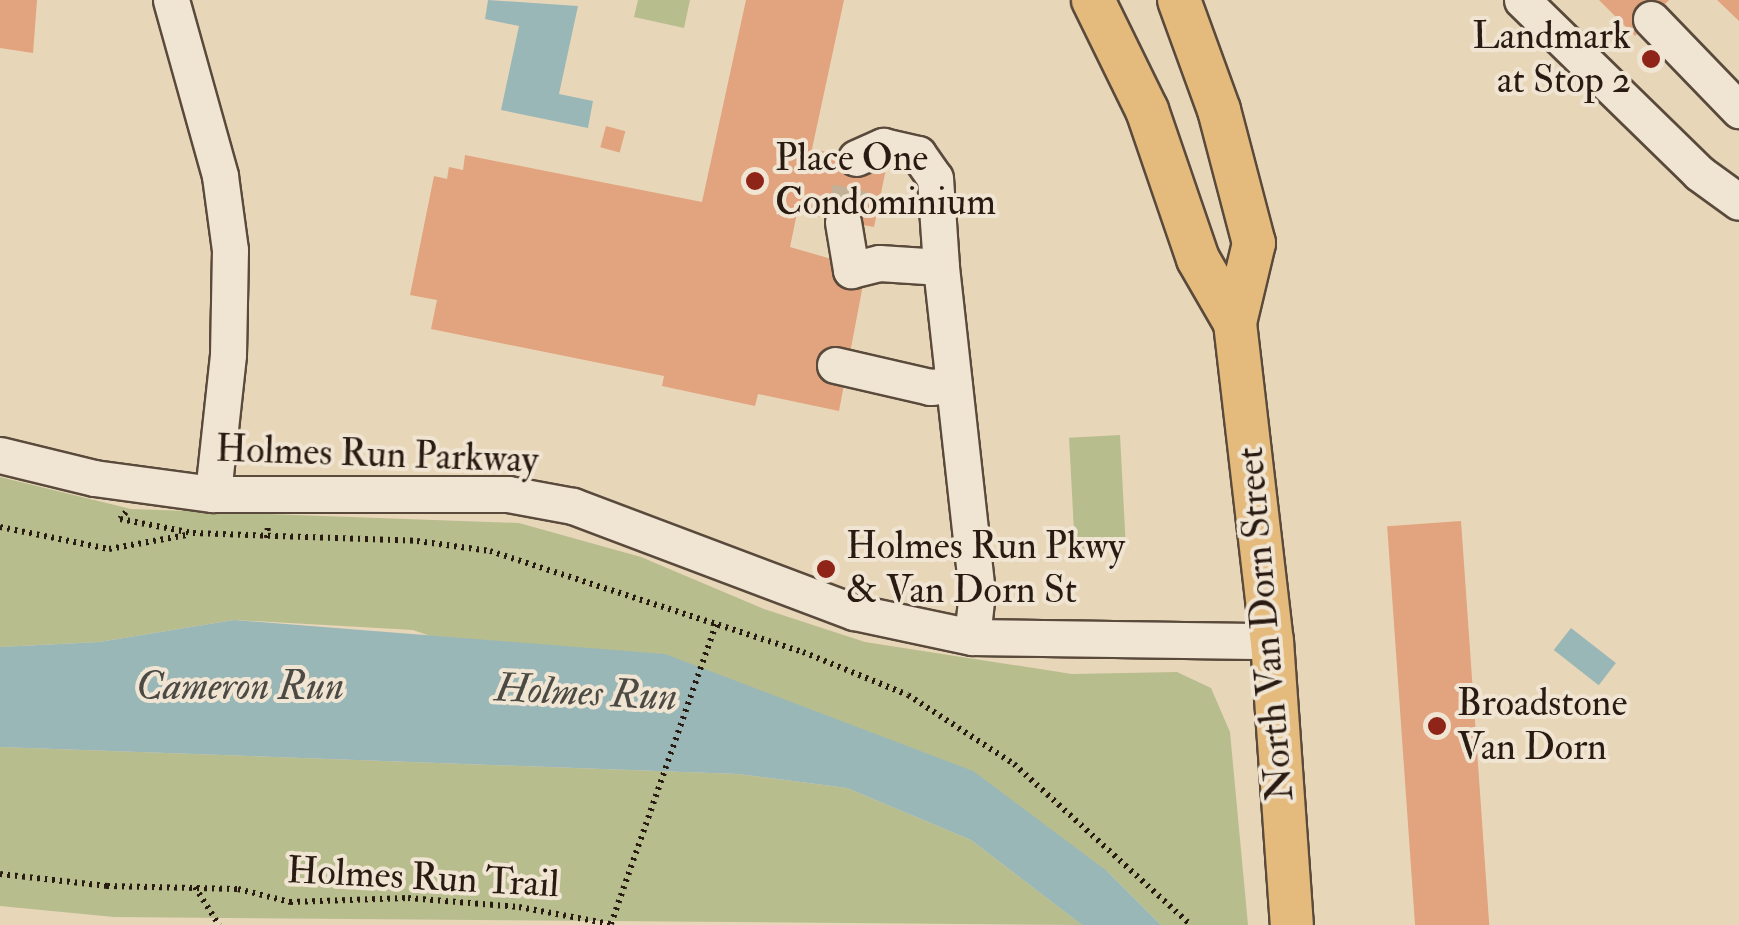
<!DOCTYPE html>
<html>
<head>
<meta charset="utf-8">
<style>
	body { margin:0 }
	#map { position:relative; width:1739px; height:925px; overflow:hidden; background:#e8d6b9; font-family:"IM FELL Double Pica",serif }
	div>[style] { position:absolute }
	.green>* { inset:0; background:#b8bd8e; transform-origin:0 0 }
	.water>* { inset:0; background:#9ab7b8; transform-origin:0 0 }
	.building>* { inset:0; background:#e2a37f; transform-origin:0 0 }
	.minor-tunnel>* { height:35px; margin-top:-17.5px; transform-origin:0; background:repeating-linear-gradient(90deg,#c2b198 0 35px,transparent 0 53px) }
	.path>* { height:6px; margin-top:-3px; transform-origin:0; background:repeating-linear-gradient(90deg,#291b12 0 2.5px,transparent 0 7.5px) }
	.roads { filter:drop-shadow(2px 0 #594a3c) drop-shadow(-2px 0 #594a3c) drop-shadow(0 2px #594a3c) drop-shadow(0 -2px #594a3c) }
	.minor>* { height:35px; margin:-17.5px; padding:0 17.5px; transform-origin:17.5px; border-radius:17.5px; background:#f0e4d2 }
	.major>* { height:42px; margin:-21px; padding:0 21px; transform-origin:21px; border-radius:21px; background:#e4bb7c }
	.dots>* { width:28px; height:28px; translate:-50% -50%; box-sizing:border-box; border:5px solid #f0e4d2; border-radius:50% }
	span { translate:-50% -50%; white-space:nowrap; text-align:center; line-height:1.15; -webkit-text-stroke:8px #f0e4d2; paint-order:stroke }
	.poi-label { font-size:38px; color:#291b12 }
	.right { translate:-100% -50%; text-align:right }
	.left { translate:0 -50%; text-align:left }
	.street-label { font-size:38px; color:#291b12 }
	.water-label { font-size:40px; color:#4b4a44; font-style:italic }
</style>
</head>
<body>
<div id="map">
	<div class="green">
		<i style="clip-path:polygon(638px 0,690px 0,684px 28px,634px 17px)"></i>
		<i style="left:1120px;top:435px;width:112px;height:51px;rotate:87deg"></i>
		<i style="clip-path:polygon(0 477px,131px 509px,519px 523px,641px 557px,764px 609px,865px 642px,1072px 674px,1177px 672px,1211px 688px,1230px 732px,1248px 925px,1161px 925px,1107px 871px,413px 630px,234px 620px,99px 642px,0 647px)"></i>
		<i style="clip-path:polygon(0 747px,738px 774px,847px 788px,971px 840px,1082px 925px,114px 917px,0 906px)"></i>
	</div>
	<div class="water">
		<i style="clip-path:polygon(488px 0,578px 6px,559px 94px,593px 101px,588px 128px,501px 110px,519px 26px,485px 19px)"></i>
		<i style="clip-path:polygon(234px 620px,665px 654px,973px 771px,1107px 871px,1161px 925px,1082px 925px,971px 840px,847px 788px,738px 774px,0 747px,0 647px,99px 642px)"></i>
		<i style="left:1571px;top:628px;width:57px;height:28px;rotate:38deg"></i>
	</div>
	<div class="building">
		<i style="clip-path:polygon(0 0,37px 0,33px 53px,0 48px)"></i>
		<i style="clip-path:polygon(746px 0,844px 0,812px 149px,887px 164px,874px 227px,797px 213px,790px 247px,866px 269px,839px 411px,758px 394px,755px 406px,662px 386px,664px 376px,431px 329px,437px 300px,410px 295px,434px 176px,447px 179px,449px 167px,463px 170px,465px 155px,702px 202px)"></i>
		<i style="clip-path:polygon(1599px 0,1669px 0,1635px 36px)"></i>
		<i style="clip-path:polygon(1717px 0,1739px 0,1739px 21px)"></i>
		<i style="left:606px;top:126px;width:20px;height:22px;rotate:15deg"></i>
		<i style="left:1461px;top:521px;width:405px;height:74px;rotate:86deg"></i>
	</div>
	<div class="minor-tunnel">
		<i style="left:843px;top:222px;width:65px;rotate:-78.5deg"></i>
	</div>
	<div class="path">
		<i style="left:126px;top:512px;width:9px;rotate:131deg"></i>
		<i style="left:120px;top:519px;width:74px;rotate:10.9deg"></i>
		<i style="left:193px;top:533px;width:224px;rotate:2deg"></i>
		<i style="left:417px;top:541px;width:74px;rotate:7.8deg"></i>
		<i style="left:490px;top:551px;width:329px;rotate:17.9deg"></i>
		<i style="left:803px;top:652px;width:113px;rotate:22.3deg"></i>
		<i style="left:908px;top:695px;width:126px;rotate:33.1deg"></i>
		<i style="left:1014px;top:764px;width:239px;rotate:42.3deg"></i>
		<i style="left:0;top:527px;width:111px;rotate:11.4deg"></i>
		<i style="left:109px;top:549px;width:79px;rotate:-10.2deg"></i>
		<i style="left:267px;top:538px;width:14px;rotate:-86deg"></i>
		<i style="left:0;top:874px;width:108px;rotate:6.4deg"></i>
		<i style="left:107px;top:886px;width:131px;rotate:1.3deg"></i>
		<i style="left:238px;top:889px;width:54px;rotate:14deg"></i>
		<i style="left:290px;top:902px;width:118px;rotate:-1.9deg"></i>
		<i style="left:408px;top:898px;width:111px;rotate:4.6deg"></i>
		<i style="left:519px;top:907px;width:94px;rotate:10.5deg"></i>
		<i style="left:611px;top:924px;width:321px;rotate:-70.7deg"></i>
		<i style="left:195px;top:887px;width:45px;rotate:57.7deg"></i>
	</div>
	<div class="roads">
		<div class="minor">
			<i style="left:171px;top:0;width:183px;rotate:74.4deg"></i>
			<i style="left:220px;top:176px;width:75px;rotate:82.3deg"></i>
			<i style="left:230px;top:250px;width:105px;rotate:91.1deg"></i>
			<i style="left:228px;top:355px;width:140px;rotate:96.2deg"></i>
			<i style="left:1522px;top:0;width:248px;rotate:44.3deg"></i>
			<i style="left:1699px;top:173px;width:49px;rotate:35.9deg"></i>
			<i style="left:1651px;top:19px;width:127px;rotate:46deg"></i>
			<i style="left:856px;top:158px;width:30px;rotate:-24deg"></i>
			<i style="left:883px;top:146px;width:36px;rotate:13deg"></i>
			<i style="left:918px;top:154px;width:29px;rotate:55deg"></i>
			<i style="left:935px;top:178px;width:89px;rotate:86.1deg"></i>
			<i style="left:843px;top:222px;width:49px;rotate:80.5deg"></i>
			<i style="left:851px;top:270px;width:29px;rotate:-14deg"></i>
			<i style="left:879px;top:263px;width:62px;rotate:3.7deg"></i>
			<i style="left:941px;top:267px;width:327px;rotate:83.7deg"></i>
			<i style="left:977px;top:592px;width:45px;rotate:96.3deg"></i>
			<i style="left:835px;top:365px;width:98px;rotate:13deg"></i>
			<i style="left:930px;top:387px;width:24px;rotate:-5deg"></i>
			<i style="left:0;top:455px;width:97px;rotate:13.7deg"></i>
			<i style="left:94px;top:478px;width:120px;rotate:7.7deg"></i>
			<i style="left:213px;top:494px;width:295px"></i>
			<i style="left:508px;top:494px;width:66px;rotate:10.5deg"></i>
			<i style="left:573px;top:506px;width:300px;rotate:20.7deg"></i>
			<i style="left:854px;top:612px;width:121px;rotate:12deg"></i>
			<i style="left:972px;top:637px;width:300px;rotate:0.8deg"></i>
		</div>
		<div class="major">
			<i style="left:1093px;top:0;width:123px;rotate:63.9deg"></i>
			<i style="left:1147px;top:110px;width:157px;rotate:71.1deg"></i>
			<i style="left:1198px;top:259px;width:74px;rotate:60deg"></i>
			<i style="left:1179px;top:0;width:117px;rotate:70deg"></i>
			<i style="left:1219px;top:110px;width:138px;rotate:75.3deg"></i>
			<i style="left:1254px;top:243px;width:82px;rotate:103.4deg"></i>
			<i style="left:1235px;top:323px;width:320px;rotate:83.4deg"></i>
			<i style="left:1272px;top:641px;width:285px;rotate:86deg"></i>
		</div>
	</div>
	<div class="dots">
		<i style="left:1651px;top:59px;background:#8f2418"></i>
		<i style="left:755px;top:181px;background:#8f2418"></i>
		<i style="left:826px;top:569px;background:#8f2418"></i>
		<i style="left:1437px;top:726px;background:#8f2418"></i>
	</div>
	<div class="poi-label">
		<span class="right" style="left:1631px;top:59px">Landmark<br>at Stop 2</span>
		<span class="left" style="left:775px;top:181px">Place One<br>Condominium</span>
		<span class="left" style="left:846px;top:569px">Holmes Run Pkwy<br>&amp; Van Dorn St</span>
		<span class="left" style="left:1457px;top:726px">Broadstone<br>Van Dorn</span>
	</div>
	<div class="street-label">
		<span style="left:377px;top:455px;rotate:2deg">Holmes Run Parkway</span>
		<span style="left:1266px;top:624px;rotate:-95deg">North Van Dorn Street</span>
		<span style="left:423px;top:878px;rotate:3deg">Holmes Run Trail</span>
	</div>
	<div class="water-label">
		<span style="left:240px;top:687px">Cameron Run</span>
		<span style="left:586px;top:693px;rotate:3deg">Holmes Run</span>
	</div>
</div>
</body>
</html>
